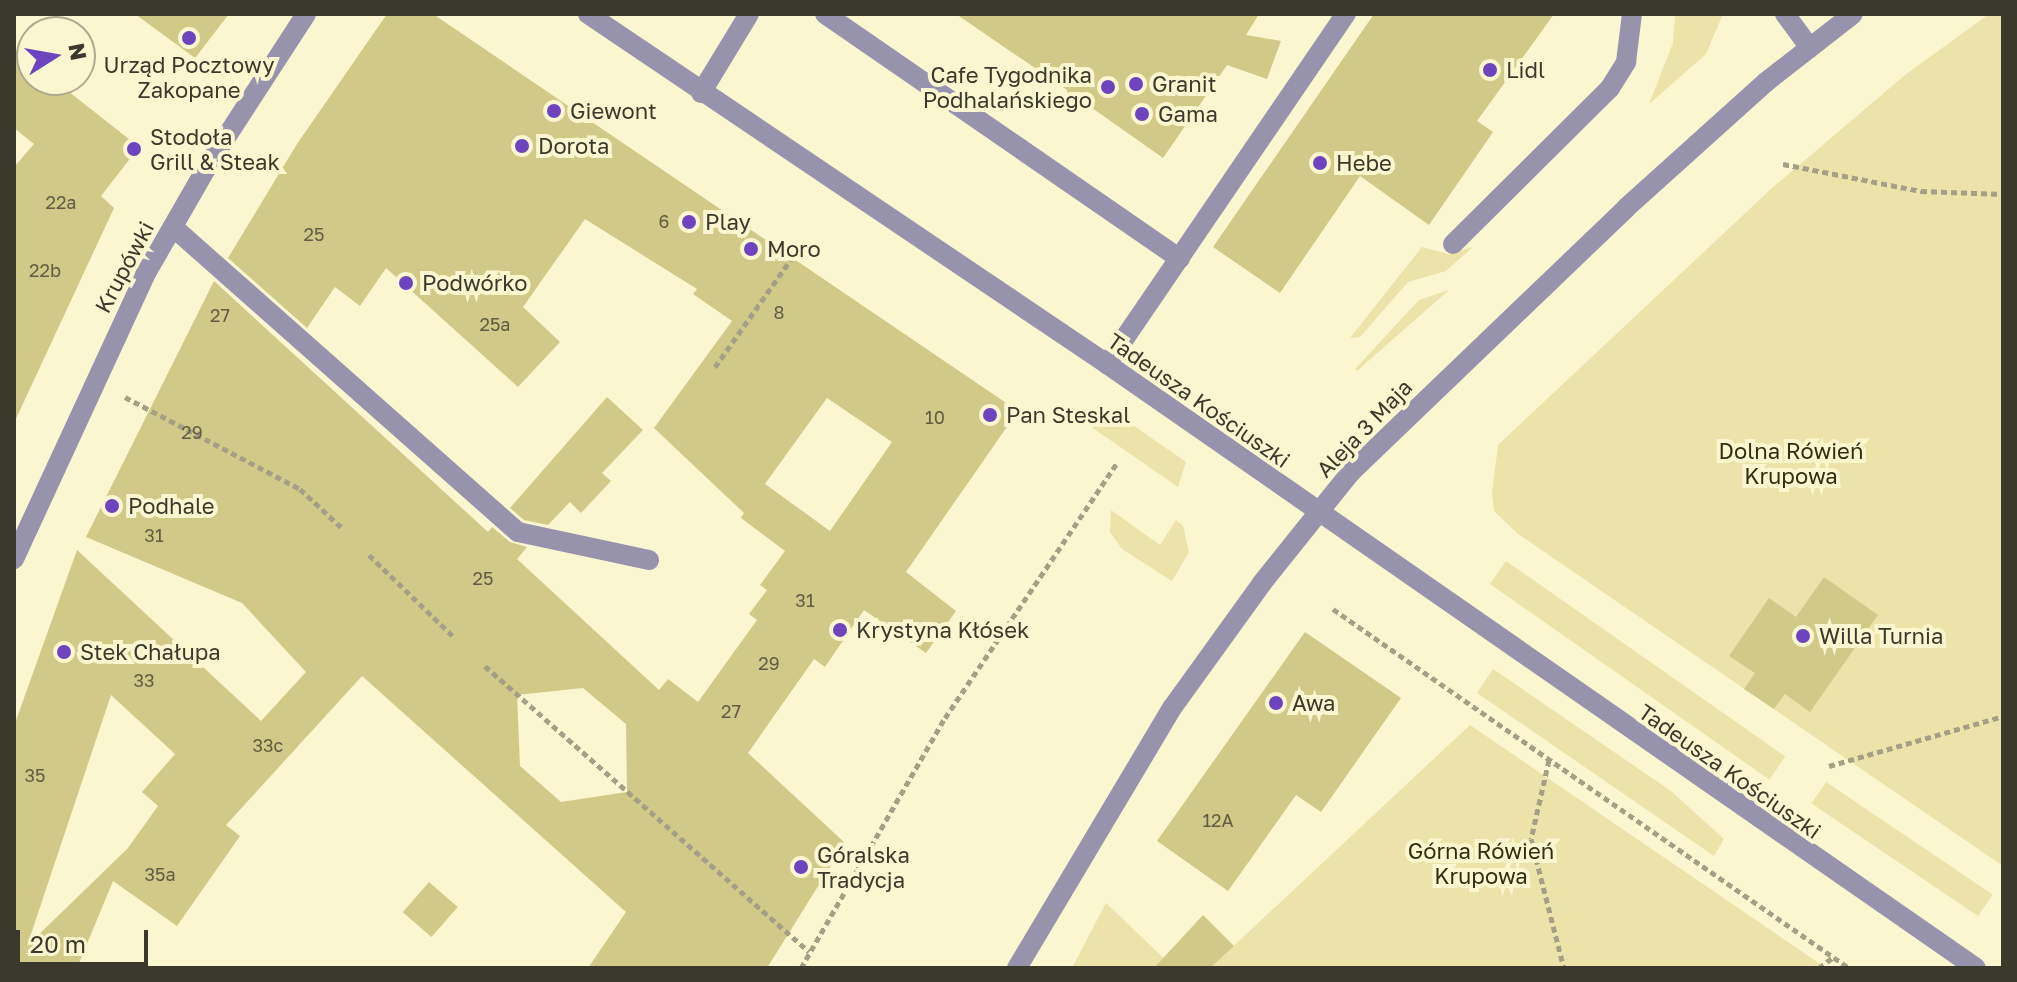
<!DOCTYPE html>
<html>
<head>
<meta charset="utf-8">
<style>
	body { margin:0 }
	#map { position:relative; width:2017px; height:982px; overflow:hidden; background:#faf6d0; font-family:"Golos Text",sans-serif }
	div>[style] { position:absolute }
	.green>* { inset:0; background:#ebe3a9; transform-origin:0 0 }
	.building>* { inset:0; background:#d1c988; transform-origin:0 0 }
	.path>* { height:5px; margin-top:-2.5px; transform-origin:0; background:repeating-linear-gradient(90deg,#a3a085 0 6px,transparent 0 10px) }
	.minor>* { height:20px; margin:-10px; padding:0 10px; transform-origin:10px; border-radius:10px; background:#9893ad }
	.dots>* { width:22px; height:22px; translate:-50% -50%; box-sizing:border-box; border:4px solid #faf6d0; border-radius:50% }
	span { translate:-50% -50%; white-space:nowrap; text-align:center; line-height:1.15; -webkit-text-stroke:8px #faf6d0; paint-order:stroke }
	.number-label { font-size:18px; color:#605d42 }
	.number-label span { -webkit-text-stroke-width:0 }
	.poi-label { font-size:22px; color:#3b392b }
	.left { translate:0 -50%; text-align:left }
	.right { translate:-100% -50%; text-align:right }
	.street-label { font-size:22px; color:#3b392b }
	.park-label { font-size:22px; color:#322e10 }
	.frame { position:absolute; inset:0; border:16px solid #3b392b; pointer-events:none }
	.north { position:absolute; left:16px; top:16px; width:80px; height:80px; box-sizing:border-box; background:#faf6d0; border:2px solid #aeaa8e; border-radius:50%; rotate:79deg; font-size:22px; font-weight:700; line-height:32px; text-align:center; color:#3b392b }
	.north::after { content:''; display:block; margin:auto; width:28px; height:36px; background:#6d44bd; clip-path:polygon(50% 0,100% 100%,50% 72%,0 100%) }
	.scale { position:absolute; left:16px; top:930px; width:132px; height:36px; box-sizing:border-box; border:4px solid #3b392b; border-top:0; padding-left:10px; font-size:24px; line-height:28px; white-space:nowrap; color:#3b392b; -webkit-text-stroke:6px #faf6d0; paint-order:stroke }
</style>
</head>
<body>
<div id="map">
	<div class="green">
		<i style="clip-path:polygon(1675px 14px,1723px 14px,1706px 54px,1649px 104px,1673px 43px)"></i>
		<i style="clip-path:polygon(1989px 14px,2003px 14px,2003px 866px,1518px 534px,1494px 511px,1492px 493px,1498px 445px,1771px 189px,1905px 75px)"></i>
		<i style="clip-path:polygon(1422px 247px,1448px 254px,1473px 247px,1446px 271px,1408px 282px,1360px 337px,1350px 338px)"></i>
		<i style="clip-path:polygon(1449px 290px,1357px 371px,1355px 369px,1419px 300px)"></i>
		<i style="clip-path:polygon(1114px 412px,1186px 462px,1178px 487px,1087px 424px)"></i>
		<i style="clip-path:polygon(1111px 510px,1160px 545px,1176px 520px,1183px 526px,1189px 552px,1172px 581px,1122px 549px,1110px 532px)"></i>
		<i style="left:1506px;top:561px;width:341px;height:28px;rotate:35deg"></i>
		<i style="clip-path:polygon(1493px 669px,1671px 791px,1724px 839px,1714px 856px,1477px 693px)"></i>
		<i style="clip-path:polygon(1470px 725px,1826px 968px,1210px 968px)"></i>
		<i style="left:1826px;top:782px;width:201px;height:26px;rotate:34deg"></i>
		<i style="clip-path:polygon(1106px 903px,1174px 968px,1072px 968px)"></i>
	</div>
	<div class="building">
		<i style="clip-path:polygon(135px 14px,229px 14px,195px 58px)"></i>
		<i style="clip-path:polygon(evenodd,387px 14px,433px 14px,1018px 411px,906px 572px,956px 611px,926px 653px,864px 610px,825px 667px,814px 659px,748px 753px,845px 843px,767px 968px,588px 968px,626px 912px,362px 676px,226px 825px,240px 836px,177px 926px,113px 881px,77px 968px,14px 968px,14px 726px,77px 550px,261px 721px,306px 672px,242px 603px,86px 537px,214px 281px,488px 532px,492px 527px,510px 542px,527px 547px,517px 559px,659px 690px,668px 679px,698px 702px,757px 620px,749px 614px,767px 590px,760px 585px,785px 551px,741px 518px,744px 513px,654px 428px,732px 321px,693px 294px,697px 289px,585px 219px,523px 307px,560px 342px,518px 387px,386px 268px,360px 306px,335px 287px,307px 328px,228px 258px,297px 144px,387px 14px,827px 398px,892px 442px,830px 531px,765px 484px,827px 398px,387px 14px,583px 688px,626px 724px,627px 792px,561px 802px,520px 766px,517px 695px,583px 688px,387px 14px,111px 695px,175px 754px,142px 792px,158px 806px,128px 848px,27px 946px,111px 695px)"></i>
		<i style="clip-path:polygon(956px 14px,1259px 14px,1246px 35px,1281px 41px,1267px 79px,1227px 65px,1163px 158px,1085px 103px,1068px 105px,1067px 90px)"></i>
		<i style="clip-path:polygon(1374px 14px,1554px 14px,1477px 121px,1493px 132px,1429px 225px,1360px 176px,1280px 293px,1213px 247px)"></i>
		<i style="clip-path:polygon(14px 48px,32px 63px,32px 80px,54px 80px,139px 147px,101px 196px,114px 208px,14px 423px,14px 167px,34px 144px,14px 128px)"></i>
		<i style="clip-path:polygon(607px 397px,643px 430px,602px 473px,611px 481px,581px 513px,570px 502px,548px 525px,524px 520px,510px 508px)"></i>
		<i style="clip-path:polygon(1824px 577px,1878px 615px,1810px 712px,1785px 694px,1774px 709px,1744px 689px,1755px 673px,1729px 656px,1769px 598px,1796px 617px)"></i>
		<i style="clip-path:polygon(1305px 632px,1401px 698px,1321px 812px,1296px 795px,1228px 891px,1157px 841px)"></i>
		<i style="left:429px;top:882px;width:38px;height:40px;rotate:41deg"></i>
		<i style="clip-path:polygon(1203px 915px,1234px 946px,1210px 968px,1154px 968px)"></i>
	</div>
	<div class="path">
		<i style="left:1783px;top:164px;width:141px;rotate:11.1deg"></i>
		<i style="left:1921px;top:191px;width:82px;rotate:2.1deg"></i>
		<i style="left:715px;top:367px;width:149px;rotate:-54.8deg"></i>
		<i style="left:125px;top:397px;width:198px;rotate:27.7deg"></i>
		<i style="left:300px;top:489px;width:56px;rotate:42.8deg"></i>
		<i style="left:369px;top:555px;width:118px;rotate:44deg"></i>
		<i style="left:1333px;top:609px;width:629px;rotate:34.83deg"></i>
		<i style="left:485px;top:666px;width:432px;rotate:41.4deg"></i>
		<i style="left:1549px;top:760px;width:81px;rotate:102.8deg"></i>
		<i style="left:1531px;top:839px;width:133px;rotate:75.7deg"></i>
		<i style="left:1829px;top:766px;width:181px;rotate:-16deg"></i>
		<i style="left:801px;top:968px;width:289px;rotate:-60.1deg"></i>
		<i style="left:945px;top:718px;width:308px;rotate:-56deg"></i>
		<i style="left:1819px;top:968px;width:18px;rotate:-38deg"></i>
	</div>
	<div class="minor">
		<i style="left:588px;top:14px;width:626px;rotate:33.99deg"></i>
		<i style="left:1107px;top:364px;width:1058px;rotate:34.8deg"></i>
		<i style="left:825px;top:14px;width:431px;rotate:34.6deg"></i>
		<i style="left:1785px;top:14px;width:42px;rotate:53.7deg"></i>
		<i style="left:701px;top:93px;width:92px;rotate:-58.7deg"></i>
		<i style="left:173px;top:227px;width:460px;rotate:41.5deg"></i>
		<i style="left:518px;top:532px;width:134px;rotate:12.1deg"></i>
		<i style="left:1453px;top:244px;width:221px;rotate:-44.8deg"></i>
		<i style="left:1610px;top:88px;width:31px;rotate:-58deg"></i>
		<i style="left:1626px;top:62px;width:48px;rotate:-82.9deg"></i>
		<i style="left:1107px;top:364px;width:424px;rotate:-55.7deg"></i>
		<i style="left:14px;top:559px;width:313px;rotate:-65.2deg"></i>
		<i style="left:145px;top:275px;width:130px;rotate:-60.1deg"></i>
		<i style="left:210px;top:162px;width:176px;rotate:-57deg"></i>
		<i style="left:1017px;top:968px;width:303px;rotate:-59.2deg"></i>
		<i style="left:1172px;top:708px;width:154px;rotate:-54.2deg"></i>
		<i style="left:1262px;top:583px;width:141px;rotate:-51.3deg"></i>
		<i style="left:1350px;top:473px;width:383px;rotate:-43.8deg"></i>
		<i style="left:1626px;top:208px;width:188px;rotate:-42deg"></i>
		<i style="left:1766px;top:82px;width:110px;rotate:-38deg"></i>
	</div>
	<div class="dots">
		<i style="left:189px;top:38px;background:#6d44bd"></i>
		<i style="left:1490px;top:70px;background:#6d44bd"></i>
		<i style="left:1136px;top:84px;background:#6d44bd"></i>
		<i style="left:1108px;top:87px;background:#6d44bd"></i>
		<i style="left:554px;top:111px;background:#6d44bd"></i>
		<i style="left:1142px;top:114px;background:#6d44bd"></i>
		<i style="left:522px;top:146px;background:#6d44bd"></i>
		<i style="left:134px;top:149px;background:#6d44bd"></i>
		<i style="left:1320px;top:163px;background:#6d44bd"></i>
		<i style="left:689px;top:222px;background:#6d44bd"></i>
		<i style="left:751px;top:249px;background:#6d44bd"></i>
		<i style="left:406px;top:283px;background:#6d44bd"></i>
		<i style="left:990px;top:415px;background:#6d44bd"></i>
		<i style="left:112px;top:506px;background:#6d44bd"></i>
		<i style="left:840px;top:630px;background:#6d44bd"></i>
		<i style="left:1803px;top:636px;background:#6d44bd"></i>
		<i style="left:64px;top:652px;background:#6d44bd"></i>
		<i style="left:1276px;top:703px;background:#6d44bd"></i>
		<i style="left:801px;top:867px;background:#6d44bd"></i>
	</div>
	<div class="number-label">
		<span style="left:61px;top:202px">22a</span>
		<span style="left:664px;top:221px">6</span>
		<span style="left:314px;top:234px">25</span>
		<span style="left:45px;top:270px">22b</span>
		<span style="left:779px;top:312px">8</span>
		<span style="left:220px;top:315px">27</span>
		<span style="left:495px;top:324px">25a</span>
		<span style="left:935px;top:417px">10</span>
		<span style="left:192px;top:432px">29</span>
		<span style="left:154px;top:535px">31</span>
		<span style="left:483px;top:578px">25</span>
		<span style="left:805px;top:600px">31</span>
		<span style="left:769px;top:663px">29</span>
		<span style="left:144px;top:680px">33</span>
		<span style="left:731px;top:711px">27</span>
		<span style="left:268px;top:745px">33c</span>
		<span style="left:35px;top:775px">35</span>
		<span style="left:1218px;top:820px">12A</span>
		<span style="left:160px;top:874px">35a</span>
	</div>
	<div class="poi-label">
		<span style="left:189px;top:77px">Urząd Pocztowy<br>Zakopane</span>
		<span class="left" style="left:1506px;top:70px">Lidl</span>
		<span class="right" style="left:1092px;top:87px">Cafe Tygodnika<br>Podhalańskiego</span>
		<span class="left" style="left:1152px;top:84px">Granit</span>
		<span class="left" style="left:570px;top:111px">Giewont</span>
		<span class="left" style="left:1158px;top:114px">Gama</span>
		<span class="left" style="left:150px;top:149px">Stodoła<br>Grill &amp; Steak</span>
		<span class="left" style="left:538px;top:146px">Dorota</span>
		<span class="left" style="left:1336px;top:163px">Hebe</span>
		<span class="left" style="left:705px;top:222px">Play</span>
		<span class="left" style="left:767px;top:249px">Moro</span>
		<span class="left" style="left:422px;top:283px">Podwórko</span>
		<span class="left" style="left:1006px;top:415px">Pan Steskal</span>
		<span class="left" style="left:128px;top:506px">Podhale</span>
		<span class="left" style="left:856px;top:630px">Krystyna Kłósek</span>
		<span class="left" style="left:1819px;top:636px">Willa Turnia</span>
		<span class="left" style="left:80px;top:652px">Stek Chałupa</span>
		<span class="left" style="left:1292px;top:703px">Awa</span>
		<span class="left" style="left:817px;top:867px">Góralska<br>Tradycja</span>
	</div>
	<div class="street-label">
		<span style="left:124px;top:267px;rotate:-62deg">Krupówki</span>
		<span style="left:1199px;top:400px;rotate:35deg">Tadeusza Kościuszki</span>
		<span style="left:1364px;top:428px;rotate:-46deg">Aleja 3 Maja</span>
		<span style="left:1730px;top:771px;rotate:35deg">Tadeusza Kościuszki</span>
	</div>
	<div class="park-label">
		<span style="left:1791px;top:463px">Dolna Rówień<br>Krupowa</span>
		<span style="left:1481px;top:863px">Górna Rówień<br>Krupowa</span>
	</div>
	<div class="frame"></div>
	<div class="north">N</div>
	<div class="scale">20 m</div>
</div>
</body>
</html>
